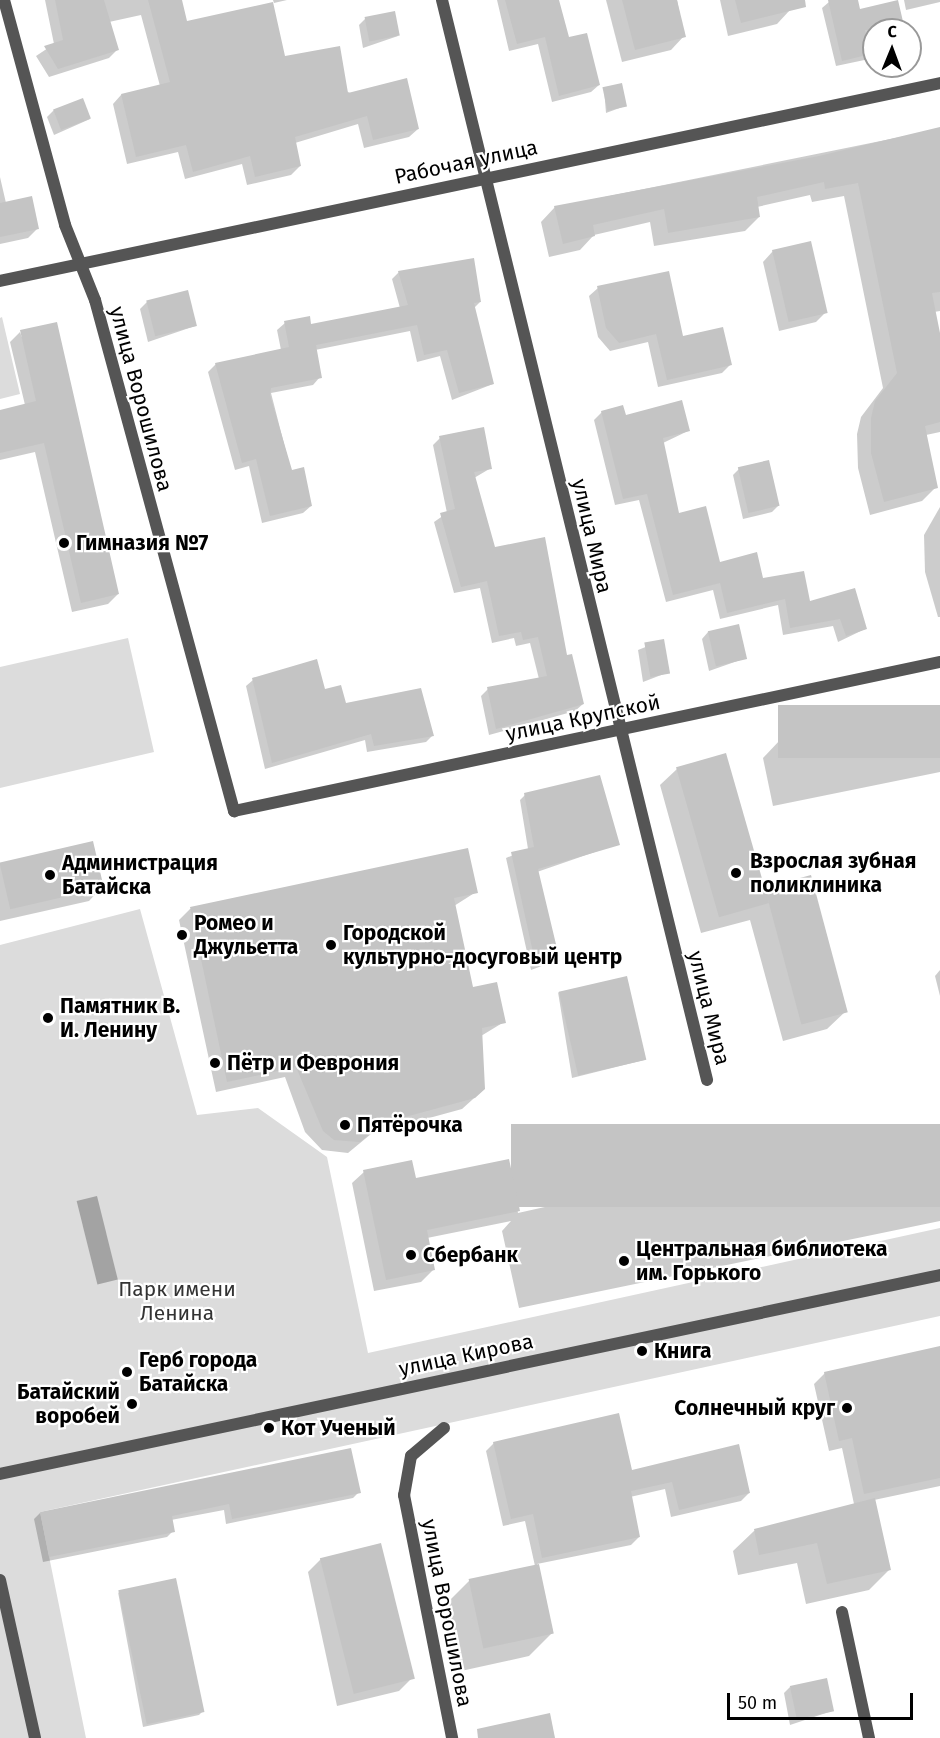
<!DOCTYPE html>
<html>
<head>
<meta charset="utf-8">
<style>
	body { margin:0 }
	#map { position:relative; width:940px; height:1738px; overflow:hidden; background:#fff; font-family:"Fira Sans",sans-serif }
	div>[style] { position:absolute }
	.green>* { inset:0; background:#dcdcdc }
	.water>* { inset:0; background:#a3a3a3; transform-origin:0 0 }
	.shadow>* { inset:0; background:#0003 }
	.building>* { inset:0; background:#c4c4c4; transform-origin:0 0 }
	.pedestrian>* { height:12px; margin:-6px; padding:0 6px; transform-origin:6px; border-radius:6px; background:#555 }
	.minor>* { height:12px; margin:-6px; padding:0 6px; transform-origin:6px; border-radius:6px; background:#555 }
	.dots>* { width:16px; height:16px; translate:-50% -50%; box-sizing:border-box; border:3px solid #fff; border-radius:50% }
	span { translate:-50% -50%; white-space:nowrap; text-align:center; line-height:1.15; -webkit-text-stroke:4.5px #fff; paint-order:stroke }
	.street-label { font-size:21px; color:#000 }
	.poi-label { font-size:21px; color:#000; font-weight:700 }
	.left { translate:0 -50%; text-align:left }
	.right { translate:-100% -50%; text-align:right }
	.park-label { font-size:21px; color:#333 }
	.north { position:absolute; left:862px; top:18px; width:60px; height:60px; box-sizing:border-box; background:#fff; border:2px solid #999; border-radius:50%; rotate:1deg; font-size:16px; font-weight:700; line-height:24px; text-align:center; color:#000 }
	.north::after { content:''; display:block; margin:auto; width:21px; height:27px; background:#000; clip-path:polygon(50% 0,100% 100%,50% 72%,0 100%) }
	.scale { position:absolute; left:727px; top:1693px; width:186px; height:27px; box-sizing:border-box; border:3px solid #000; border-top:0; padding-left:8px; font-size:18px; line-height:21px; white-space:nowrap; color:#000; -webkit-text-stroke:4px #fff; paint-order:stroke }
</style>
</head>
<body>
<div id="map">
	<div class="green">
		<i style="clip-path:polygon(2px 317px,20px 394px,0 399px,0 318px)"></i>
		<i style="clip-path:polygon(128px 638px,154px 752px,0 788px,0 667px)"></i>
		<i style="clip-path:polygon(140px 909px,197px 1115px,258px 1108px,327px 1157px,368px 1353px,940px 1228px,940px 1316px,40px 1512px,86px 1738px,0 1738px,0 945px)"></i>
	</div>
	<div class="water">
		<i style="left:97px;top:1196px;width:86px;height:21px;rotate:76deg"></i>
	</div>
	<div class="shadow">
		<i style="clip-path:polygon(45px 0,180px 0,186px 23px,284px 58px,418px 129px,409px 137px,364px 148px,358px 124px,295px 143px,300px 166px,291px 175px,247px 185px,242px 164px,185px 179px,178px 152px,127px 164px,113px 104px,121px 95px,160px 86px,141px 15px,109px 22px,117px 50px,109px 58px,49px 77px,36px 56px,54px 44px)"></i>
		<i style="clip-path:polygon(273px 0,287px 0,274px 3px)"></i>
		<i style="clip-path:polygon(497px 0,558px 0,568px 39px,599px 85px,591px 92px,552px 102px,538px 44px,509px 51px)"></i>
		<i style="clip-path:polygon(606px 0,677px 0,684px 36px,671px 50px,622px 62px)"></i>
		<i style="clip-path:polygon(720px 0,787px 0,790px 10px,777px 24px,728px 36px)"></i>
		<i style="clip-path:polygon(857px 0,859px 11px,904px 30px,874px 30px,874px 58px,836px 66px,822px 8px,829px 2px)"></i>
		<i style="clip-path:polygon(904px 0,940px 0,940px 2px,906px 10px)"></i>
		<i style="clip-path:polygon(365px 19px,398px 36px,363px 48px,359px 25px)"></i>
		<i style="clip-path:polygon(604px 89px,625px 106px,606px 113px)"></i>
		<i style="clip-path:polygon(54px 110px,90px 119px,54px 135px,47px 117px)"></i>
		<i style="clip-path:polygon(940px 129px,940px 311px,934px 312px,940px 340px,940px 432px,926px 435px,936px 487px,922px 501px,870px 515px,858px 468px,857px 434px,861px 417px,883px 388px,844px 196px,812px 202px,810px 195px,757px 207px,759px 217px,745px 231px,654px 246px,650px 222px,594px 235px,580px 250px,549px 257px,541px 222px,555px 207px)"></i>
		<i style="clip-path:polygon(0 177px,6px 203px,37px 229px,28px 238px,0 244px)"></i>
		<i style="clip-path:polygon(773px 251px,826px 312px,816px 322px,779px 331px,763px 262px)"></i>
		<i style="clip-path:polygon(399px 272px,480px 302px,474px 308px,493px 384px,452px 400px,440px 356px,417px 362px,410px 331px,315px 350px,320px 377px,313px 385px,271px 393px,291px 471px,311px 506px,303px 513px,262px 523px,249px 466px,235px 470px,208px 372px,216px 364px,281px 350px,277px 330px,285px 323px,310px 326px,400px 308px,392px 279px)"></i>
		<i style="clip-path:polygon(598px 288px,682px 338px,730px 365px,722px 373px,658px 387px,648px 342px,610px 351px,598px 337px,589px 296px)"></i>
		<i style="clip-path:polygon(147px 302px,195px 326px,148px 342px,140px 309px)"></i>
		<i style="clip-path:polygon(20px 332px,118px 594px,108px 604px,72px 612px,35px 452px,0 460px,0 411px,25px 405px,10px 342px)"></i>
		<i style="clip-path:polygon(602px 412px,688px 431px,663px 443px,678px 515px,719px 564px,865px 629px,838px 642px,833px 626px,783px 635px,778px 605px,720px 619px,713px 590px,666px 602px,639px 500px,615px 505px,594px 420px)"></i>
		<i style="clip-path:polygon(440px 438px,491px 468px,474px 478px,494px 549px,566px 657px,583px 704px,575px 711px,489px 735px,481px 696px,488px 689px,539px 679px,530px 643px,516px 646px,514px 638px,492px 643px,480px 588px,454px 593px,434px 522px,447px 513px,433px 445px)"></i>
		<i style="clip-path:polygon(739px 469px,779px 505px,772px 512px,743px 519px,733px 475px)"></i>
		<i style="clip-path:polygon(940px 507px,940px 617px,938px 617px,925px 572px,924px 535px)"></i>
		<i style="clip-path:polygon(708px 632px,746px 658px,709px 671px,702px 639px)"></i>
		<i style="clip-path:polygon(663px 640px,669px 672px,643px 682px,638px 650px)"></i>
		<i style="clip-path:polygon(253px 680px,323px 691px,345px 705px,432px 736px,426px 742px,367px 752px,365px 740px,265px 769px,246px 686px)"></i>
		<i style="clip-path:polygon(940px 707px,940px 772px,773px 806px,763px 758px,781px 739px)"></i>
		<i style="clip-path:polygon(677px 769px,763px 891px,809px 877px,846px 1011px,827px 1029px,783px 1041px,750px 920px,701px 933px,660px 785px)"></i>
		<i style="clip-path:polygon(525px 795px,618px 844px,537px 872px,558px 960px,531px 970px,506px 858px,528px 849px,520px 800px)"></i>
		<i style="clip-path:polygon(467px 850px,476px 892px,454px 906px,472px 989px,504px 1022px,481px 1036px,483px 1089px,472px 1100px,462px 1109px,371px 1134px,348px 1153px,322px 1150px,305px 1132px,285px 1077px,216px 1092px,179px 920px,190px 909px)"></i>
		<i style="clip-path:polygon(0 864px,102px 887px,89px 901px,0 921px)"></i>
		<i style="clip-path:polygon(940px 970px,940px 996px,935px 976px)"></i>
		<i style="clip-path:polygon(558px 992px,644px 1060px,572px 1078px)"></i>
		<i style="clip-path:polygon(940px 1127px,940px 1221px,519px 1308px,502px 1231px,511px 1221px,427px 1238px,433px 1270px,421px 1282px,374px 1291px,352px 1183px,364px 1172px,415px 1179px,508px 1161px,518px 1213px,750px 1161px,751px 1166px)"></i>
		<i style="clip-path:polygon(940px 1348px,940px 1486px,874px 1500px,890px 1569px,869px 1590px,806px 1604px,797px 1563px,738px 1575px,733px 1551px,754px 1531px,854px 1504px,842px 1448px,829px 1451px,814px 1384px,825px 1373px)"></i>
		<i style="clip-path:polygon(494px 1443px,631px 1472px,749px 1493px,741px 1501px,671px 1517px,665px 1489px,630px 1497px,639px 1537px,631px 1545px,537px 1564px,553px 1632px,529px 1656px,461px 1671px,446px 1604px,469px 1581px,535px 1566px,525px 1521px,503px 1526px,486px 1451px)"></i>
		<i style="clip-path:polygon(359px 1492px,353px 1498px,226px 1524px,224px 1510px,171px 1520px,173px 1531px,167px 1537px,43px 1562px,34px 1519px,40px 1513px)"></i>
		<i style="clip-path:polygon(321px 1559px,412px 1678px,399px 1691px,337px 1706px,308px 1572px)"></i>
		<i style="clip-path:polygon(118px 1592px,202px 1712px,199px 1715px,143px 1727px)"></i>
		<i style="clip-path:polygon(790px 1687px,832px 1711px,790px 1725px,784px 1693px)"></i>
	</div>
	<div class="building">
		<i style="clip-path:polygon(55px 0,104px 0,119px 50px,58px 69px,44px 46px,63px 40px)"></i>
		<i style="clip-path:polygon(148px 0,182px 0,187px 21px,273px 2px,285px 56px,340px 46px,348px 93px,407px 78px,419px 129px,373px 140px,367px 116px,295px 137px,301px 166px,255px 177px,250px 156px,193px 172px,186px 145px,136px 157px,121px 94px,170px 82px)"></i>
		<i style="clip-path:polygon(505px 0,559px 0,569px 37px,587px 33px,600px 85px,559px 96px,545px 37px,517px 44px)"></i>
		<i style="clip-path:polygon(622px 0,677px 0,686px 37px,635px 50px)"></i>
		<i style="clip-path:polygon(735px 0,805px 0,806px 7px,741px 23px)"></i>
		<i style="clip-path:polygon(828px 0,858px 0,860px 9px,898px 0,905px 30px,865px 30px,871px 54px,842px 61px)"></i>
		<i style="left:395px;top:11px;width:25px;height:31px;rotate:79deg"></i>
		<i style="left:622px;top:83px;width:24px;height:20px;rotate:78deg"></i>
		<i style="left:83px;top:98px;width:22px;height:32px;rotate:69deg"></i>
		<i style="clip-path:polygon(940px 127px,940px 292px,932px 293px,940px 333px,940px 422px,925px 426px,938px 488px,884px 502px,871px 453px,871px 418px,875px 401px,897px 373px,858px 183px,825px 189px,824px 182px,757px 197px,760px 217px,668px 233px,664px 209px,593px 225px,595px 236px,563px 244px,554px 206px,819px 156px)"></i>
		<i style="clip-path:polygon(32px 196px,39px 229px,0 237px,0 203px)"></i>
		<i style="left:811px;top:241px;width:74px;height:40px;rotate:77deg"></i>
		<i style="clip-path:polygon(474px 258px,481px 302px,474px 303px,494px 384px,459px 393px,447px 350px,424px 355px,417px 325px,316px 345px,322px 378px,271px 388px,270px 395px,292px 470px,304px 467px,312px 506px,270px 516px,256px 459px,242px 463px,215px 363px,289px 347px,284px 321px,310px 316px,311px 324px,408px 305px,398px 271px)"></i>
		<i style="clip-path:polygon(669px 271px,683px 336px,723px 327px,732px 365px,667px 380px,656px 334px,619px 343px,606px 328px,597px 286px)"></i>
		<i style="left:188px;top:290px;width:37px;height:43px;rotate:76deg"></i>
		<i style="clip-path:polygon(57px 322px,119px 594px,81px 603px,44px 443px,0 453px,0 410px,36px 401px,20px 330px)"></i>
		<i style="clip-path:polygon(682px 400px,690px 431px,663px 438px,679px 513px,706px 506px,720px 562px,757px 552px,763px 578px,804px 571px,810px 601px,855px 588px,867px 629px,846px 636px,840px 619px,790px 628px,785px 599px,727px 613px,720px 583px,673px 595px,647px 494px,623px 499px,601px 411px,623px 405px,626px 415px)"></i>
		<i style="clip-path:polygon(484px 427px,492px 469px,474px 472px,495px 547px,545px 537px,567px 655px,572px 654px,584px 704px,496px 729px,487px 687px,547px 676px,538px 637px,523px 640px,521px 632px,499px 636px,487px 581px,461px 587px,440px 513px,455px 509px,439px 436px)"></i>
		<i style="left:769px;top:460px;width:47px;height:32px;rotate:77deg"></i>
		<i style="left:739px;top:624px;width:36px;height:32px;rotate:77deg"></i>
		<i style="left:664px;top:639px;width:35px;height:20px;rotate:80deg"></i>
		<i style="clip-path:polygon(317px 659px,325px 689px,341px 685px,346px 703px,421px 688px,434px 736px,374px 746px,371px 734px,272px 763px,252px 678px)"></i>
		<i style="left:940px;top:705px;width:53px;height:162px;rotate:90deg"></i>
		<i style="left:726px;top:753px;width:156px;height:52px;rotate:74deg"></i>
		<i style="clip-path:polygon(600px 775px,620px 845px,538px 869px,560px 961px,536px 966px,511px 852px,534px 847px,524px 793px)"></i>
		<i style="left:93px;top:841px;width:48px;height:96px;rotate:77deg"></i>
		<i style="clip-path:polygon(468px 848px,478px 893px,454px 898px,473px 987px,497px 982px,506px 1023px,482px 1028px,485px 1089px,475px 1098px,383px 1123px,360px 1142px,334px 1140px,323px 1131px,296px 1067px,227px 1082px,190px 907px)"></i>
		<i style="left:811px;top:875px;width:142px;height:48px;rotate:75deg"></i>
		<i style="left:627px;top:976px;width:86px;height:70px;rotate:77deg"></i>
		<i style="left:940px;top:1124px;width:83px;height:429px;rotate:90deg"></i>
		<i style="clip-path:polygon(509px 1159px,520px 1211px,427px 1230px,435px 1270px,386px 1280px,363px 1170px,412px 1160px,416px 1178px)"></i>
		<i style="clip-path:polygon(940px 1346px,940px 1478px,864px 1494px,852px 1438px,839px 1441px,824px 1372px)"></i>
		<i style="clip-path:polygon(619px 1413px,632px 1470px,739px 1444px,750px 1493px,679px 1510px,672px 1482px,631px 1491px,640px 1537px,542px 1558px,533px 1514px,511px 1519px,493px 1442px)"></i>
		<i style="clip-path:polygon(351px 1448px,361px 1493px,232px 1519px,229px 1504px,172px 1516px,175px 1532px,49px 1557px,40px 1512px)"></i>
		<i style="clip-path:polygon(875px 1498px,891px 1570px,827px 1584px,817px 1543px,759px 1555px,754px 1529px)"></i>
		<i style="left:381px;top:1543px;width:140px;height:63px;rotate:76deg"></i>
		<i style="left:539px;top:1564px;width:71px;height:72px;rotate:78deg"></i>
		<i style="left:176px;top:1578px;width:137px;height:59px;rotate:78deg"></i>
		<i style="left:827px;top:1678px;width:34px;height:38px;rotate:78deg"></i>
		<i style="clip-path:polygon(550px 1713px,555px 1738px,478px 1738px,477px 1729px)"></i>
	</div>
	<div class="pedestrian">
		<i style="left:0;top:1474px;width:961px;rotate:-11.95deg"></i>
	</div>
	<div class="minor">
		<i style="left:4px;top:0;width:233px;rotate:74.8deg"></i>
		<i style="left:65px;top:225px;width:81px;rotate:68.2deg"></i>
		<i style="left:95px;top:300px;width:530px;rotate:74.78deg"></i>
		<i style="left:234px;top:811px;width:722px;rotate:-11.92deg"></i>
		<i style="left:442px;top:0;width:1112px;rotate:76.21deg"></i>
		<i style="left:0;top:281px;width:961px;rotate:-11.89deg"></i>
		<i style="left:444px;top:1428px;width:43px;rotate:139.7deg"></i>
		<i style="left:411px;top:1456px;width:40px;rotate:100deg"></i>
		<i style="left:404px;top:1495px;width:248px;rotate:78.8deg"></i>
		<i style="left:0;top:1580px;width:162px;rotate:77.5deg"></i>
		<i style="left:842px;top:1612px;width:129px;rotate:77.9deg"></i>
	</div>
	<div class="dots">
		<i style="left:64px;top:543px;background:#000"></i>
		<i style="left:736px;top:873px;background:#000"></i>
		<i style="left:50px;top:875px;background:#000"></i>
		<i style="left:182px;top:935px;background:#000"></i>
		<i style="left:331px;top:945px;background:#000"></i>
		<i style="left:48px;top:1018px;background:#000"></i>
		<i style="left:215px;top:1063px;background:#000"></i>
		<i style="left:345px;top:1125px;background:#000"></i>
		<i style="left:411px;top:1255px;background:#000"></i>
		<i style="left:624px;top:1261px;background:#000"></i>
		<i style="left:642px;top:1351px;background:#000"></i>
		<i style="left:127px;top:1372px;background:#000"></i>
		<i style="left:132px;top:1404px;background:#000"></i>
		<i style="left:847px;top:1408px;background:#000"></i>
		<i style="left:269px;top:1428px;background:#000"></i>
	</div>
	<div class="street-label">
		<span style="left:466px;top:162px;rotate:-12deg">Рабочая улица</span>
		<span style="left:141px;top:399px;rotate:75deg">улица Ворошилова</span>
		<span style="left:592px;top:536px;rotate:77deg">улица Мира</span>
		<span style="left:583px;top:718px;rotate:-12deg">улица Крупской</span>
		<span style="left:709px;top:1008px;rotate:76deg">улица Мира</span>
		<span style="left:466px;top:1355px;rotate:-12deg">улица Кирова</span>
		<span style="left:447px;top:1613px;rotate:79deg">улица Ворошилова</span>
	</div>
	<div class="poi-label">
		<span class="left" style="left:76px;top:543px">Гимназия №7</span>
		<span class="left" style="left:750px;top:873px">Взрослая зубная<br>поликлиника</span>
		<span class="left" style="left:62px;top:875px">Администрация<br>Батайска</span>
		<span class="left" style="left:194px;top:935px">Ромео и<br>Джульетта</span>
		<span class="left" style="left:343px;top:945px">Городской<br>культурно-досуговый центр</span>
		<span class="left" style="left:60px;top:1018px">Памятник В.<br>И. Ленину</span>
		<span class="left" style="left:227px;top:1063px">Пётр и Феврония</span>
		<span class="left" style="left:357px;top:1125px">Пятёрочка</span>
		<span class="left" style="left:636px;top:1261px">Центральная библиотека<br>им. Горького</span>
		<span class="left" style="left:423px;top:1255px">Сбербанк</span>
		<span class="left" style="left:654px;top:1351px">Книга</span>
		<span class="left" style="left:139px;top:1372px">Герб города<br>Батайска</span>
		<span class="right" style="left:120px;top:1404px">Батайский<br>воробей</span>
		<span class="right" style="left:835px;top:1408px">Солнечный круг</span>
		<span class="left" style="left:281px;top:1428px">Кот Ученый</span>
	</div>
	<div class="park-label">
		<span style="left:177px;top:1301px">Парк имени<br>Ленина</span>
	</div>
	<div class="north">С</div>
	<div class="scale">50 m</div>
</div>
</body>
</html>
